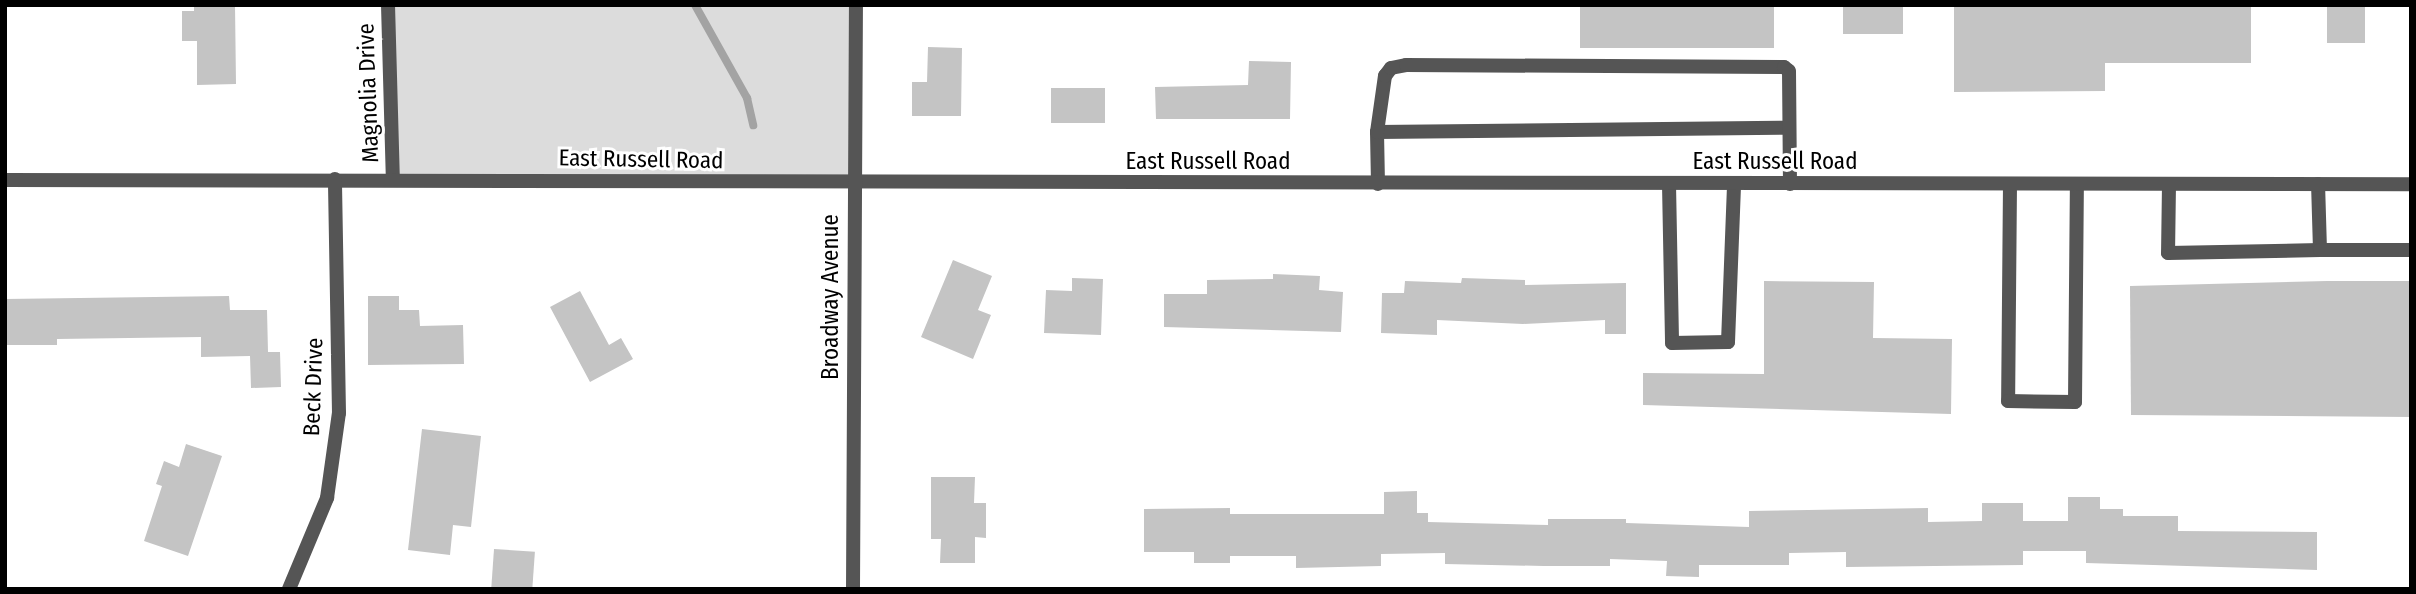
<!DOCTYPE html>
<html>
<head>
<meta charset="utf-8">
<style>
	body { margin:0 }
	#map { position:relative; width:2416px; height:594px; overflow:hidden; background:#fff; font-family:"Fira Sans Condensed",sans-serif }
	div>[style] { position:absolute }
	.green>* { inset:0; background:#dcdcdc; transform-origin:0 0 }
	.stream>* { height:8px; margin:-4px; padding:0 4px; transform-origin:4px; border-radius:4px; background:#a3a3a3 }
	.building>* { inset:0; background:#c4c4c4; transform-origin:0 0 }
	.service>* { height:14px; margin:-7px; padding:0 7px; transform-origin:7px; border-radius:7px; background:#555 }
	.minor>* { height:14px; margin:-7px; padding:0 7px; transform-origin:7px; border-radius:7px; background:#555 }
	span { translate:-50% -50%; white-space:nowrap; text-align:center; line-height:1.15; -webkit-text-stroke:6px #fff; paint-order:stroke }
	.street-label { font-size:23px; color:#000 }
	.frame { position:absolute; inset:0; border:7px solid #000; pointer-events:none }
</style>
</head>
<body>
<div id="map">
	<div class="green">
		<i style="left:388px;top:5px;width:468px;height:174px"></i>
	</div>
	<div class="stream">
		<i style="left:695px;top:5px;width:107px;rotate:60.8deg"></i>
		<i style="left:747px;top:98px;width:28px;rotate:77deg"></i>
	</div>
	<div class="building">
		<i style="clip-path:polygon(194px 5px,235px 5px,236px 84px,197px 85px,197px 41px,182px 41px,182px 11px,194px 11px)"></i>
		<i style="left:1580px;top:5px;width:194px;height:43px"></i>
		<i style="left:1843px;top:5px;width:60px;height:29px"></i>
		<i style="clip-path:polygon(1954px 5px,2251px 5px,2251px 63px,2105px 63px,2105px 91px,1954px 92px)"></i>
		<i style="left:2327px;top:5px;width:38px;height:38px"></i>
		<i style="clip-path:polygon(928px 47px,962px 48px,961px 116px,912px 116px,912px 82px,927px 82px)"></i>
		<i style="clip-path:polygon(1249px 61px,1291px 62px,1290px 119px,1156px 119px,1155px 87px,1248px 85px)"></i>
		<i style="left:1051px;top:88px;width:54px;height:35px"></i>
		<i style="clip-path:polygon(953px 260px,992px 276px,978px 310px,991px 315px,973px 359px,921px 337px)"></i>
		<i style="clip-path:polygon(1273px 274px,1320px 276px,1319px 290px,1343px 292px,1341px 332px,1164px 327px,1164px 294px,1207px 294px,1207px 280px,1273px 279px)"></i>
		<i style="clip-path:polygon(1072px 278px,1103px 279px,1101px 335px,1044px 333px,1046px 290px,1072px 291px)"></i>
		<i style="clip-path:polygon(1462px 278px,1525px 280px,1525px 285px,1626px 283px,1626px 334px,1605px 334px,1605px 320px,1523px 324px,1437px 320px,1437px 335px,1381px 333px,1382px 293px,1404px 293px,1405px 281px,1461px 283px)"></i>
		<i style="clip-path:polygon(1764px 281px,1874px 282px,1873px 338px,1952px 339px,1951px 414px,1643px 405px,1643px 373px,1764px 374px)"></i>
		<i style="clip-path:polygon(2327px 281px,2411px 281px,2411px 417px,2131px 415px,2130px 286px)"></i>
		<i style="clip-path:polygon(580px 291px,609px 345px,621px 338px,633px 359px,590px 382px,550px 307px)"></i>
		<i style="clip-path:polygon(229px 296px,230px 310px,267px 310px,268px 352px,280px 352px,281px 387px,251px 388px,250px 356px,201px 357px,201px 337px,57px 339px,57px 345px,5px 345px,5px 299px)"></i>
		<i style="clip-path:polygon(368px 296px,399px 296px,399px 310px,419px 310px,420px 326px,463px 325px,464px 364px,368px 365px)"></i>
		<i style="clip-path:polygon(422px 429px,481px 436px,471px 527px,453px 525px,450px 555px,408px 550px)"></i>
		<i style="clip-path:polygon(186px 444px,222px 456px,188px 556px,144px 541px,162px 486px,156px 484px,164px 461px,179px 467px)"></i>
		<i style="clip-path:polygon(931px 477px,975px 477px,974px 503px,986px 503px,986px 538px,975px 537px,975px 563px,940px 563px,941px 539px,931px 539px)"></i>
		<i style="clip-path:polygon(1417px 491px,1417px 513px,1428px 513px,1428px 522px,1548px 525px,1548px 519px,1626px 519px,1626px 523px,1749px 527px,1749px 511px,1928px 508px,1928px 522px,1982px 521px,1982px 503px,2023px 503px,2023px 521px,2068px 521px,2068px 497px,2100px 497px,2100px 509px,2123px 509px,2123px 516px,2178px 516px,2178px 531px,2317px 532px,2317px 570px,2086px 563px,2086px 551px,2023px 551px,2023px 565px,1846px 567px,1846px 552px,1789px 553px,1789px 565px,1699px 565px,1699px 577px,1666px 576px,1667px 561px,1610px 559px,1610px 566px,1544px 566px,1445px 564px,1445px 553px,1381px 554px,1381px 566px,1296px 568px,1296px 556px,1230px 556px,1230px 563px,1194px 563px,1194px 552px,1144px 552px,1144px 509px,1230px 508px,1230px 514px,1384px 514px,1384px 492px)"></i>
		<i style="left:494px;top:549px;width:41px;height:40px;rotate:4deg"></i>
	</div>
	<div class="service">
		<i style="left:1377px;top:132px;width:411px;rotate:-0.6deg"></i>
		<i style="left:1378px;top:184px;width:52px;rotate:-91.1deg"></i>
		<i style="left:1377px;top:132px;width:57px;rotate:-81.9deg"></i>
		<i style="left:1385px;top:76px;width:10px;rotate:-53deg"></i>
		<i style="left:1391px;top:68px;width:15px;rotate:-11deg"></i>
		<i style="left:1406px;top:65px;width:378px;rotate:0.3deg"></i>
		<i style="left:1784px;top:67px;width:6px;rotate:39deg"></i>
		<i style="left:1789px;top:71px;width:113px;rotate:89.5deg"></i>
		<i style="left:1669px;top:184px;width:159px;rotate:88.9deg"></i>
		<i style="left:1672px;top:343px;width:56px;rotate:-1deg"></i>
		<i style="left:1728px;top:342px;width:158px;rotate:-87.8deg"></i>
		<i style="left:2010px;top:184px;width:217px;rotate:90.5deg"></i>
		<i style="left:2008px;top:401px;width:67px;rotate:0.9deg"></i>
		<i style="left:2075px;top:402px;width:218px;rotate:-89.5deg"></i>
		<i style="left:2169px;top:184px;width:69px;rotate:90.8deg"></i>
		<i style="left:2168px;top:253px;width:152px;rotate:-1.1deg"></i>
		<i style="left:2320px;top:250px;width:66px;rotate:-91.7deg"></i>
		<i style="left:2320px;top:250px;width:91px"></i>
	</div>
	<div class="minor">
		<i style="left:388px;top:5px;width:174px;rotate:88.4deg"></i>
		<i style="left:5px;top:180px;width:2406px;rotate:0.1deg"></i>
		<i style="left:289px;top:589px;width:99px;rotate:-67.3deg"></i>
		<i style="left:327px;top:498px;width:86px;rotate:-82deg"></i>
		<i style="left:339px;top:413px;width:234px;rotate:-91deg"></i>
		<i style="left:853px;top:589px;width:584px;rotate:-89.71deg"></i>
	</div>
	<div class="street-label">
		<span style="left:368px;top:93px;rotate:-92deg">Magnolia Drive</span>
		<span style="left:641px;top:159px;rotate:1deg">East Russell Road</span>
		<span style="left:1208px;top:161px">East Russell Road</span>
		<span style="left:1775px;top:161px">East Russell Road</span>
		<span style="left:830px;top:297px;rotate:-90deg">Broadway Avenue</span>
		<span style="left:313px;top:387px;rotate:-88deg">Beck Drive</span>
	</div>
	<div class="frame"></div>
</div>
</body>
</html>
